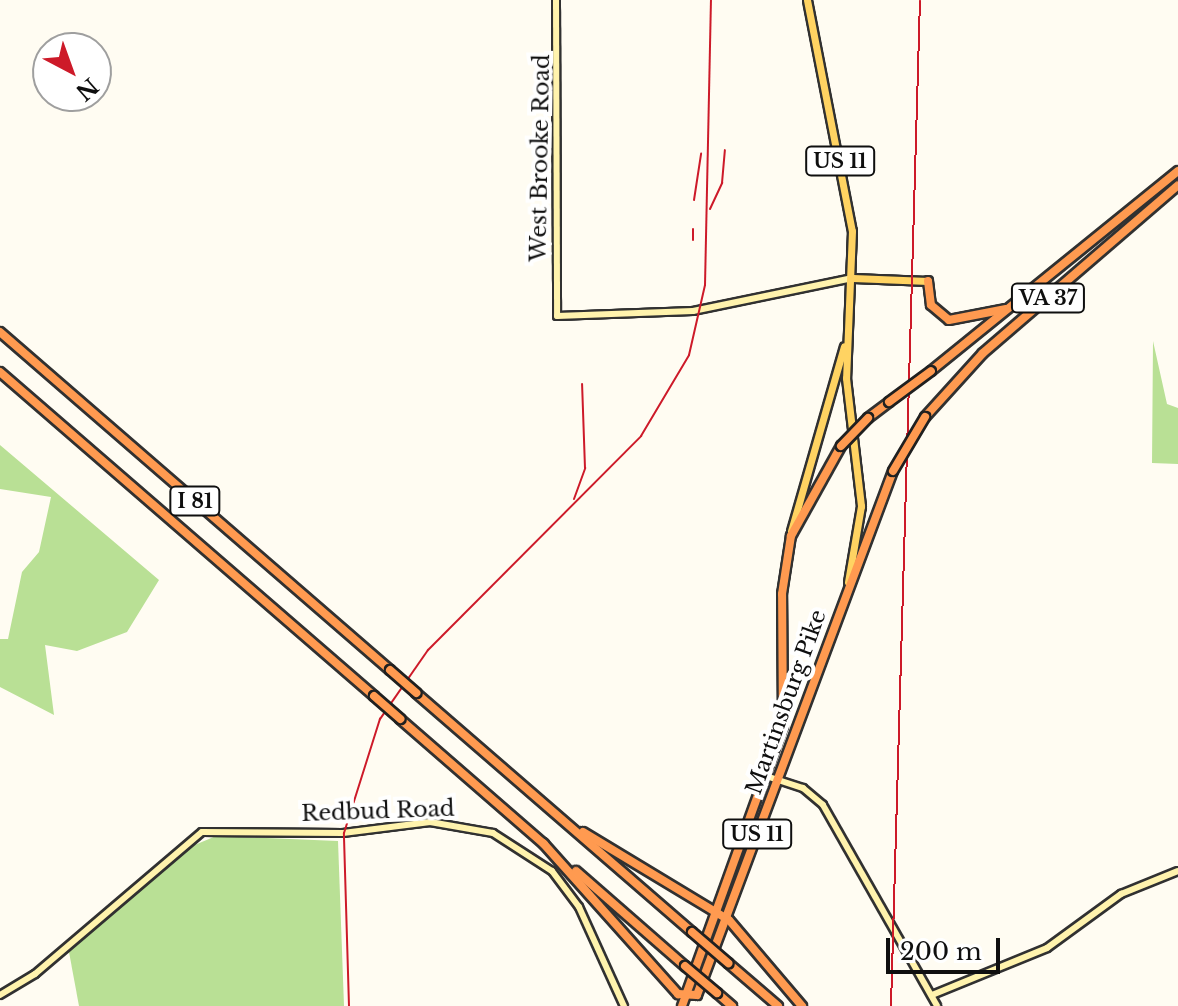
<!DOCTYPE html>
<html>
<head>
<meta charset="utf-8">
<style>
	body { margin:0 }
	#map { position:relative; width:1178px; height:1006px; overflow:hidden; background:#fffcf2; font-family:"Libre Baskerville",serif }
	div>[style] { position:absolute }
	.forest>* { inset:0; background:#b9e095 }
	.roads { filter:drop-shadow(2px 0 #313131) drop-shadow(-2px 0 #313131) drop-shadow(0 2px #313131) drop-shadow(0 -2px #313131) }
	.secondary>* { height:6px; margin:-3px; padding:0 3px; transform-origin:3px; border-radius:3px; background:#fff3ad }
	.primary>* { height:7px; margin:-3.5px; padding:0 3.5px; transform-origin:3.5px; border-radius:3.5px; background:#ffd362 }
	.highway>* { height:8px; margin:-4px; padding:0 4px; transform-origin:4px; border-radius:4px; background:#ff9a50 }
	.rail>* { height:2px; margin:-1px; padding:0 1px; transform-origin:1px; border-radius:1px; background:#cd1a29 }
	.bridges { filter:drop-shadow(2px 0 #202020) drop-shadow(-2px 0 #202020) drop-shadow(0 2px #202020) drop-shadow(0 -2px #202020) }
	.highway-bridge>* { height:8px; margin:-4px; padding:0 4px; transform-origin:4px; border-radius:4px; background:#ff9a50 }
	span { translate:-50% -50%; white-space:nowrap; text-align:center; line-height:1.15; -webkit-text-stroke:8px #fff; paint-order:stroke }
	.shield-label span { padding:2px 6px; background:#fff; border:2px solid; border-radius:6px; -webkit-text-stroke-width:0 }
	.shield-label { font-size:20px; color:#0f0f0f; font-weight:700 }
	.street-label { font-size:22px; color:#0f0f0f }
	.north { position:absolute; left:32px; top:32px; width:80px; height:80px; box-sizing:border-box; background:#fff; border:2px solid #9f9f9f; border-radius:50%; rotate:139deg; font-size:22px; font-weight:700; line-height:32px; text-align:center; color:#0f0f0f }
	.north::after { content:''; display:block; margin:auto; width:28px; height:36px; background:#cd1a29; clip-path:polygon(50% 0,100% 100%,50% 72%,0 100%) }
	.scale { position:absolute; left:886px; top:938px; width:114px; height:36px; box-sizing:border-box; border:4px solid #0f0f0f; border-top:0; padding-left:10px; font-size:24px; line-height:28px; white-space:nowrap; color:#0f0f0f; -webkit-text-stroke:6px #fff; paint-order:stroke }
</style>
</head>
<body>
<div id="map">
	<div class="forest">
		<i style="clip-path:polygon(1153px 341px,1167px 404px,1178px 408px,1178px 464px,1152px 463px)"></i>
		<i style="clip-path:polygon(0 445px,159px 580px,127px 632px,77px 651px,45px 645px,54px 715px,0 687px,0 639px,8px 639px,22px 572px,39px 552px,51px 497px,0 489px)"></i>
		<i style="clip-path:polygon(216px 836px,338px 841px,344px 1006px,79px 1006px,69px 952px,190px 847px)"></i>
	</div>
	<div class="roads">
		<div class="secondary">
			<i style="left:556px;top:0;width:316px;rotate:89.8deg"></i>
			<i style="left:557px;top:316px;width:136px;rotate:-2.1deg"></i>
			<i style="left:693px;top:311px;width:163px;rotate:-11.7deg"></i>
			<i style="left:766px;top:776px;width:39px;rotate:18deg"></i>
			<i style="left:803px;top:788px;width:26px;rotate:40deg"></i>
			<i style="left:823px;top:805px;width:231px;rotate:60.4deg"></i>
			<i style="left:0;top:995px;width:41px;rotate:-31deg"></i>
			<i style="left:35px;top:974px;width:219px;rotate:-40.4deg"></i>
			<i style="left:202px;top:832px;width:141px;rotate:0.4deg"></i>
			<i style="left:343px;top:833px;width:88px;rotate:-7.2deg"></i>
			<i style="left:430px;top:822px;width:64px;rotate:9.9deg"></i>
			<i style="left:493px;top:833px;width:70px;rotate:32.8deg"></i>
			<i style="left:552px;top:871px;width:45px;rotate:53.1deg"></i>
			<i style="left:579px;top:907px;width:109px;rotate:65.6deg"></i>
			<i style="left:932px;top:995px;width:124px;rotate:-22.2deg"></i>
			<i style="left:1047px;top:948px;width:92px;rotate:-36.1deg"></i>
			<i style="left:1121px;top:894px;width:61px;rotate:-22deg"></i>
		</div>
		<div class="primary">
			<i style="left:807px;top:0;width:235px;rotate:79deg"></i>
			<i style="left:852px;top:231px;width:147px;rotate:92.3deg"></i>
			<i style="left:846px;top:378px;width:129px;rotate:83.3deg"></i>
			<i style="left:861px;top:506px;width:77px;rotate:99.7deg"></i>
			<i style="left:853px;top:278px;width:75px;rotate:2.3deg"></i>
			<i style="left:791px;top:531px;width:192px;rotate:-74deg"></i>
		</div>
		<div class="highway">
			<i style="left:928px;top:281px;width:24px;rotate:83deg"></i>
			<i style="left:931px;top:305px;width:23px;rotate:40deg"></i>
			<i style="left:949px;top:320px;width:58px;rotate:-10.9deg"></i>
			<i style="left:0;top:332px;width:516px;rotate:40.91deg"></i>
			<i style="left:931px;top:371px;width:318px;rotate:-39deg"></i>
			<i style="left:0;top:372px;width:495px;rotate:40.9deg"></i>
			<i style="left:925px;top:417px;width:86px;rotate:-47.8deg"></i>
			<i style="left:983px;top:353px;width:257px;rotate:-40.7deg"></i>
			<i style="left:868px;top:418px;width:26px;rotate:-37deg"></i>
			<i style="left:416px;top:693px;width:365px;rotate:40.9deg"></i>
			<i style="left:400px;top:719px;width:191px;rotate:41deg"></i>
			<i style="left:583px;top:832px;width:170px;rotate:31.1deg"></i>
			<i style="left:729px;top:920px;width:113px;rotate:49.7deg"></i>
			<i style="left:543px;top:843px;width:203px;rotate:48.2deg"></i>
			<i style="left:678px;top:994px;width:19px;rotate:3deg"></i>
			<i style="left:697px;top:995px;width:559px;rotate:-69.49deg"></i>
			<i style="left:576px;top:871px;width:145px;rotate:41.1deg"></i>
			<i style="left:728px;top:963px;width:66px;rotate:40.7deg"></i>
			<i style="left:717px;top:993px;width:20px;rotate:41deg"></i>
			<i style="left:682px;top:1006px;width:298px;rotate:-70.2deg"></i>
			<i style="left:783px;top:726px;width:132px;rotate:-90.4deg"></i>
			<i style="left:782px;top:594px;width:59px;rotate:-81.2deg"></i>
			<i style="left:791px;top:536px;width:103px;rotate:-60.9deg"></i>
		</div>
	</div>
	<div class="rail">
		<i style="left:694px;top:200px;width:47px;rotate:-81.3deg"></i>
		<i style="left:710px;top:209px;width:29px;rotate:-65deg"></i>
		<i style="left:722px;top:183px;width:33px;rotate:-85deg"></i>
		<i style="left:693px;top:240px;width:11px;rotate:-90deg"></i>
		<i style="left:574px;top:499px;width:33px;rotate:-70deg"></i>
		<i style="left:585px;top:468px;width:84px;rotate:-92deg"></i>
		<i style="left:349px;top:1006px;width:173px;rotate:-91.7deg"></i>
		<i style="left:344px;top:833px;width:120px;rotate:-72.5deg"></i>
		<i style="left:380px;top:719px;width:84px;rotate:-55.2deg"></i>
		<i style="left:428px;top:650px;width:302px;rotate:-45.1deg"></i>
		<i style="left:641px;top:436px;width:94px;rotate:-59.3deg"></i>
		<i style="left:689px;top:355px;width:72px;rotate:-77.1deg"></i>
		<i style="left:705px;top:285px;width:285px;rotate:-88.8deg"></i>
		<i style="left:891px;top:1006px;width:1006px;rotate:-88.35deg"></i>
	</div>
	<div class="bridges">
		<div class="highway-bridge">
			<i style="left:889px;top:402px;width:52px;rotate:-36.4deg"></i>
			<i style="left:841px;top:446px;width:39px;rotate:-46deg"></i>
			<i style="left:893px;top:471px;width:63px;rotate:-59.3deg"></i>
			<i style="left:390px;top:670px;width:35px;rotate:41deg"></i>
			<i style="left:374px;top:696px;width:35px;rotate:41deg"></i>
			<i style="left:692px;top:932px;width:48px;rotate:40.7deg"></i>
			<i style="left:685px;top:966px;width:42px;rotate:40.2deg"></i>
		</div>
	</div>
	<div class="shield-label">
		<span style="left:840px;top:161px">US 11</span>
		<span style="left:1048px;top:298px">VA 37</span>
		<span style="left:195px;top:501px">I 81</span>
		<span style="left:757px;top:834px">US 11</span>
	</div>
	<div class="street-label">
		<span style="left:540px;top:158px;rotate:-89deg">West Brooke Road</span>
		<span style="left:786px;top:702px;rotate:-70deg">Martinsburg Pike</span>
		<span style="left:378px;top:811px;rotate:-2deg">Redbud Road</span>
	</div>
	<div class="north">N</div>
	<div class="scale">200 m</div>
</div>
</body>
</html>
